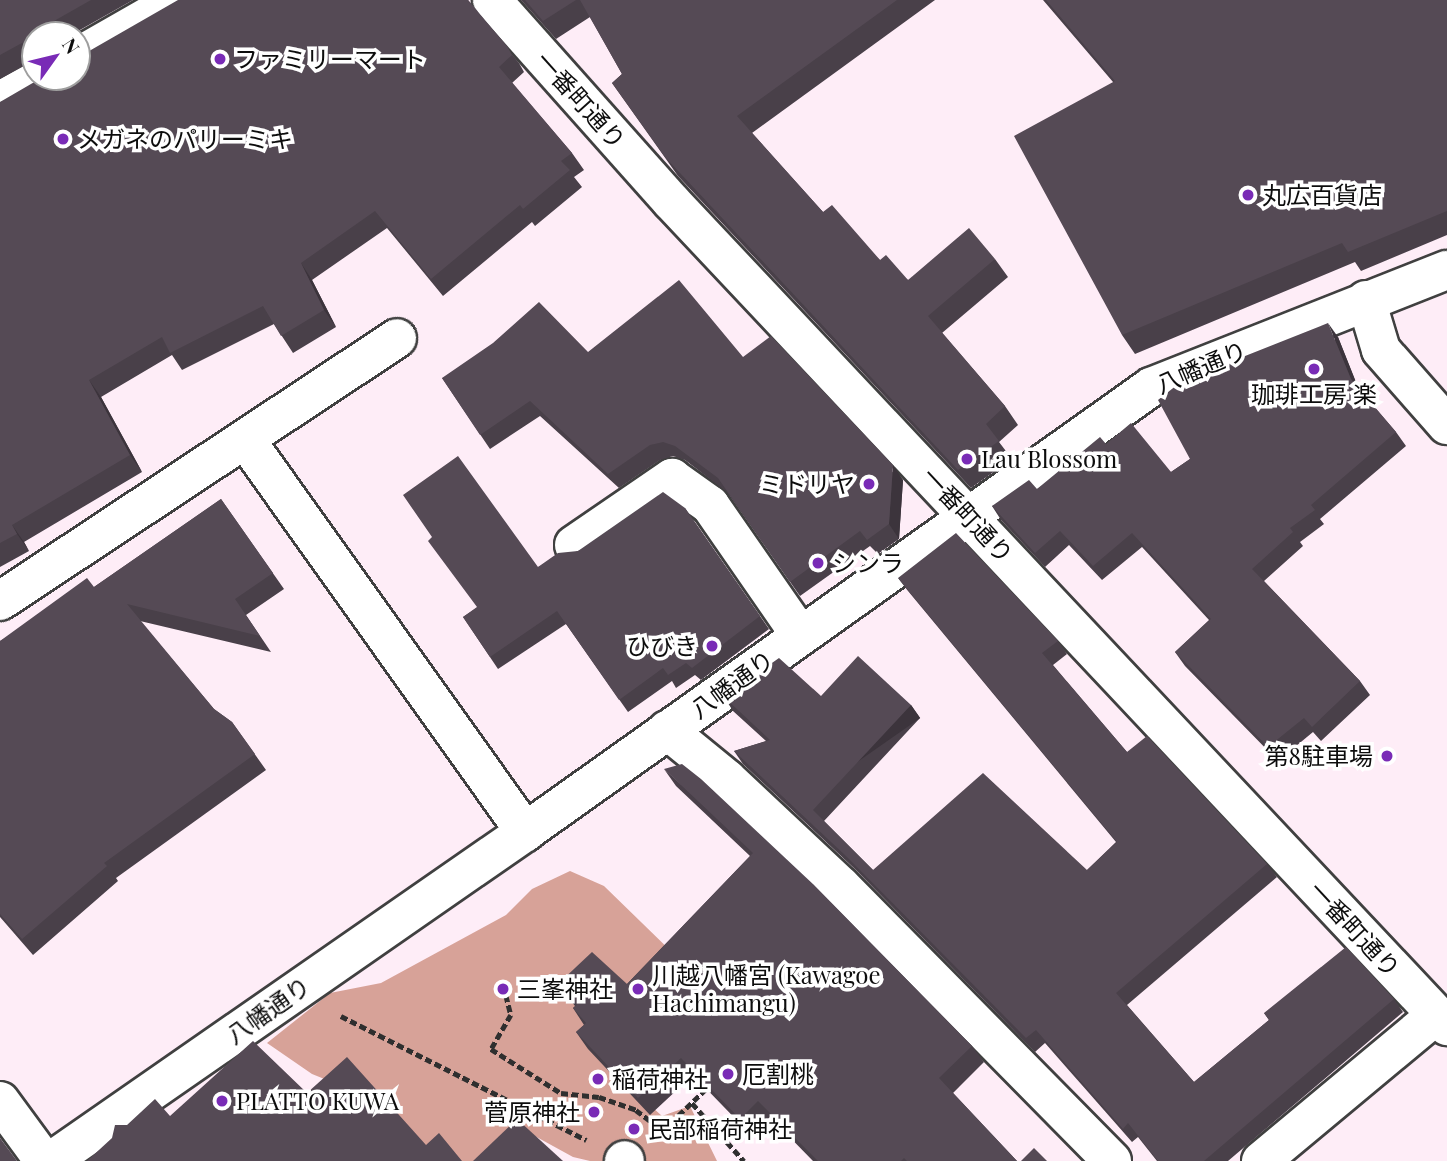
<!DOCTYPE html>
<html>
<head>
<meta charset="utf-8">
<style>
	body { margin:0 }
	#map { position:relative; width:1447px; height:1161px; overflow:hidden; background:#feedf7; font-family:"Playfair Display","Noto Sans JP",serif }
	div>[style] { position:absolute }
	.forest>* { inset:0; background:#d7a298 }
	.path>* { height:4.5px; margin-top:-2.25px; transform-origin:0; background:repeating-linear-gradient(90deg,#2f2f2f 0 7px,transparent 0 10.5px) }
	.roads { filter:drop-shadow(2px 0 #404040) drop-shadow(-2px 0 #404040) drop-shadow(0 2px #404040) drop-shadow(0 -2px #404040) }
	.minor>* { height:38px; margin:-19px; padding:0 19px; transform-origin:19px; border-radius:19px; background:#fff }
	.wall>* { inset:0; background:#494049 }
	.shaded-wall>* { inset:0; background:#3c343c; transform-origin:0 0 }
	.building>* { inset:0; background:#554a55 }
	.dots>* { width:19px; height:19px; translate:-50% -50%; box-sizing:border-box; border:4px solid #fff; border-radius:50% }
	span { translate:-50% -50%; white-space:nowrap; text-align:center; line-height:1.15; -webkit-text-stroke:7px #fff; paint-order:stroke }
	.poi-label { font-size:24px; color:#0d0d0d }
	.left { translate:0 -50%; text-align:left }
	.right { translate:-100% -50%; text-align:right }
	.street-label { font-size:24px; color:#0d0d0d }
	.north { position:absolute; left:21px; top:21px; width:70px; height:70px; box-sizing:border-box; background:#fff; border:2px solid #9e9e9e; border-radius:50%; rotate:56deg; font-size:19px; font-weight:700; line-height:28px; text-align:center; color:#0d0d0d }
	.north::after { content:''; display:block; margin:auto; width:24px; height:32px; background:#792bb6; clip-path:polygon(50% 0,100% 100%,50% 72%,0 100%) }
</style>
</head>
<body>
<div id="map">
	<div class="forest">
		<i style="clip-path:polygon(570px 871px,604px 886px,679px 959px,663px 1025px,631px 1088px,662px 1116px,690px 1106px,717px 1161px,590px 1161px,573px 1157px,522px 1129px,488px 1161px,400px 1161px,369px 1097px,312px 1074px,267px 1043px,330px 993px,381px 983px,506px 915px,532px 889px)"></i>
	</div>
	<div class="path">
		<i style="left:506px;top:995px;width:21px;rotate:76deg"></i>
		<i style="left:511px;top:1015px;width:39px;rotate:120deg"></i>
		<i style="left:491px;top:1049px;width:83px;rotate:32.2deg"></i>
		<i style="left:561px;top:1093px;width:38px;rotate:6deg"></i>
		<i style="left:599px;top:1097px;width:39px;rotate:19deg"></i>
		<i style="left:636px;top:1110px;width:34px;rotate:37deg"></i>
		<i style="left:663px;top:1130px;width:65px;rotate:-43.8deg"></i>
		<i style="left:341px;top:1016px;width:275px;rotate:26.8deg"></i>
		<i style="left:692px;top:1103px;width:78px;rotate:48.1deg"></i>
	</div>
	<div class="roads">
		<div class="minor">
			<i style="left:492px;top:0;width:269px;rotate:48.3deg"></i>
			<i style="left:671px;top:201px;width:1133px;rotate:46.75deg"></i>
			<i style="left:77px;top:57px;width:115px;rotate:-29.7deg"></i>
			<i style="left:0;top:101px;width:48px;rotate:-29.7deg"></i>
			<i style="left:1366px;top:300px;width:52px;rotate:73.3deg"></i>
			<i style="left:1381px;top:350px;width:100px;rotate:48.7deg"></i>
			<i style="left:245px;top:439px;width:483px;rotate:54.5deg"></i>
			<i style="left:574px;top:545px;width:119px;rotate:-34.4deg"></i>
			<i style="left:672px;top:478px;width:47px;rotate:35.4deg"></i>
			<i style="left:710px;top:505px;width:158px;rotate:55.3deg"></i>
			<i style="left:0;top:601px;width:476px;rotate:-33.5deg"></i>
			<i style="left:667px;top:730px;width:77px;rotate:39.2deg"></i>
			<i style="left:727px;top:779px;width:156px;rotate:43.2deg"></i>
			<i style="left:841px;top:886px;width:386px;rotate:45.4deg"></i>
			<i style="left:0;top:1101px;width:74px;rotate:53.7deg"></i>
			<i style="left:51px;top:1161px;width:577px;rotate:-34.76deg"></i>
			<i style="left:525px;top:832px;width:768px;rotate:-35.41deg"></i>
			<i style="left:1151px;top:387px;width:318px;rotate:-21.6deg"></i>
			<i style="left:624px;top:1161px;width:1px;rotate:-45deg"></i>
			<i style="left:1261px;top:1161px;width:228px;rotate:-39.8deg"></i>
		</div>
	</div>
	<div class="wall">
		<i style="clip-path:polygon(0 0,133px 0,71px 35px,35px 35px,35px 60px,0 79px)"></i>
		<i style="clip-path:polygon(468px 0,519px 63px,524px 72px,512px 83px,572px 153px,584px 170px,574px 177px,582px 187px,535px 226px,532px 222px,443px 296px,387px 228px,312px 280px,336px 327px,293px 353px,274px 324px,182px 370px,172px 355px,101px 397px,142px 472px,24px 542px,29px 551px,0 567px,0 102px)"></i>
		<i style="clip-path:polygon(521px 0,935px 0,752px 133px,823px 212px,880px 260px,908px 280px,995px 259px,1008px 277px,942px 333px,1005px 406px,1018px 425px,999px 442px,1012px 459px,971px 488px,678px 176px,612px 83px,622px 74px,590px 17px,556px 39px)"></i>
		<i style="clip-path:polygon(1043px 0,1447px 0,1447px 235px,1361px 271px,1355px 262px,1135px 354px,1122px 335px,1113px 82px)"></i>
		<i style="clip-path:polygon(1338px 337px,1358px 388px,1396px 432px,1406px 446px,1320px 519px,1324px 524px,1300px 542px,1303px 546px,1264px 581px,1360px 681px,1370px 695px,1321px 741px,1313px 732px,1278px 761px,1185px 666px,1175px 652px,1209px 620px,1142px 547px,1102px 580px,1069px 545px,1045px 567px,1001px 520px,992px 506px,1037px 489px,1106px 444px,1171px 472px,1190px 459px)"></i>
		<i style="clip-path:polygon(588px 352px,743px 357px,903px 480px,899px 539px,878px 554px,870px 546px,800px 596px,727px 492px,685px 460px,673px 456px,660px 460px,619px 488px,540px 416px,490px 449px,442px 378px)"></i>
		<i style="clip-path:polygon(221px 499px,284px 589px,246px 615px,271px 652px,140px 621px,214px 709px,232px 722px,266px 770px,116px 878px,118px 881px,33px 955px,0 917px,0 641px,94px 587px)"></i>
		<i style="clip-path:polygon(685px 508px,769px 629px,701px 680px,695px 675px,676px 688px,672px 681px,628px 712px,566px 624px,498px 669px,463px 617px,538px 567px)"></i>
		<i style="clip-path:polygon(898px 578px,1058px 641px,1067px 654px,1053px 665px,1127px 752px,1267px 864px,1277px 877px,1127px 1005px,1194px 1082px,1269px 1020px,1264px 1013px,1394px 999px,1403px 1012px,1228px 1161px,1157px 1161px,1138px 1137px,1132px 1142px,1045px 1043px,1035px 1052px,856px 870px,743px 764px,734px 751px,766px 741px,733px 711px,724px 697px,821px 696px,911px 705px,920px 718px,824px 821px,873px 870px,1087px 870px,1116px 842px,908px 591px)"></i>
		<i style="clip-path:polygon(664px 769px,972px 1046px,984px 1062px,953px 1093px,1017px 1161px,813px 1161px,770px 1117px,752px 1136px,693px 1075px,650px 1115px,588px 1049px,576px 1032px,584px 1025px,573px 1008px,575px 1006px,558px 984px,627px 984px,750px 856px,676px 786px)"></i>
	</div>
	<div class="shaded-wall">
		<i style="clip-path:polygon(301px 263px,312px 280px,336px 327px,324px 310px)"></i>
		<i style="clip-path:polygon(1328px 323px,1338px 337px,1360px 392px,1351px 379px)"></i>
		<i style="clip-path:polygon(89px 380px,101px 397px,142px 472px,130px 455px)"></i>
		<i style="clip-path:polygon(893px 465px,903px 480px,899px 539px,889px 524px)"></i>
		<i style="clip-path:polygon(12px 525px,24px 542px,29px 551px,17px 534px)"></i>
		<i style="left:911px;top:705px;width:16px;height:144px;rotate:55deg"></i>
	</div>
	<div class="building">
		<i style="clip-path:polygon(0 0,91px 0,54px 21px,46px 30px,45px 35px,35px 35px,35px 40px,31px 38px,0 55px)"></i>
		<i style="clip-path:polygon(178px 0,468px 0,507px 46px,512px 55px,499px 67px,572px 153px,561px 161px,570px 170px,523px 209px,520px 205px,431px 279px,375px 211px,301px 263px,324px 310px,281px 336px,263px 306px,170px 353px,162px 337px,89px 380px,130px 455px,12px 525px,17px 534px,0 543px,0 102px,43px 77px,77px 77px,77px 58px)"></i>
		<i style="clip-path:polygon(525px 0,576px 0,543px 21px)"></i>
		<i style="clip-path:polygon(580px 0,897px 0,737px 116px,823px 212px,832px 205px,880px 260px,886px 255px,908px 280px,969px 228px,995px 259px,928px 316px,1005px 406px,986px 424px,999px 441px,958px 470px,665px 157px,612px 83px,622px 74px)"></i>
		<i style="clip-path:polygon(1046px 0,1447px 0,1447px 211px,1348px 252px,1342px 243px,1122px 335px,1014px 136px,1115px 81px)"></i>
		<i style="clip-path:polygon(679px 280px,743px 357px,771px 336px,893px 465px,889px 524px,867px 540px,860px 531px,790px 582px,718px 478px,675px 446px,663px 442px,650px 445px,608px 474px,530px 401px,480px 435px,442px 378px,493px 343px,539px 302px,588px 352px)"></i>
		<i style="clip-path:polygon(1328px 323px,1351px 379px,1396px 432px,1311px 505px,1315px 510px,1290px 528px,1293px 532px,1252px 569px,1360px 681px,1312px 727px,1304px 718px,1268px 747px,1175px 652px,1211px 619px,1132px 533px,1093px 566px,1060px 531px,1035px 553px,992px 506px,1029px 480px,1037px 489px,1100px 437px,1106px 444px,1131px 423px,1171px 472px,1190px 459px,1158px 400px,1182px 381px)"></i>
		<i style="clip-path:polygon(458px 456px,538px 567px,558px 553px,578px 551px,663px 492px,685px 508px,760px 616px,692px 668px,686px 663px,668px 675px,663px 668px,619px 700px,557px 611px,490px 657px,463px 617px,477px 607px,428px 541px,432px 537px,403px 495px)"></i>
		<i style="clip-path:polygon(221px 499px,273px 573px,235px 599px,260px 636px,127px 604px,214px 709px,232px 722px,255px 754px,104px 863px,107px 866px,22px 939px,0 914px,0 641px,87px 578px,94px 587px)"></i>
		<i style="clip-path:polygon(956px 533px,1058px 641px,1042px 653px,1127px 752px,1147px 736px,1267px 864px,1116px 993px,1194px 1082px,1269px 1020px,1264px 1013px,1346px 947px,1394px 999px,1204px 1161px,1158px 1161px,1128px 1123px,1123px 1129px,1036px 1030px,1026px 1038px,847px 857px,734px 751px,770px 740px,724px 697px,779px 658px,821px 696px,858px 656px,911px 705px,813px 810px,873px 870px,983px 773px,1087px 870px,1117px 842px,898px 578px)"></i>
		<i style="clip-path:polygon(682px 764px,701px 779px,814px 885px,972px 1046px,939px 1078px,1017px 1161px,907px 1161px,904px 1158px,901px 1161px,818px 1161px,758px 1101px,740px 1119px,681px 1058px,638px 1098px,576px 1032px,586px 1023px,573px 1008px,577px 1005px,558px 984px,592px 952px,627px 984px,753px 853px,664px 769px)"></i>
		<i style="clip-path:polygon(253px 1041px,307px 1093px,347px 1057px,426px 1145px,439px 1133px,462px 1161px,87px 1161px,112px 1138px,115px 1125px,127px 1125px,155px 1099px,170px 1116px)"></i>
		<i style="clip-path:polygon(517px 1119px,563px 1161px,473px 1161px)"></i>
		<i style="clip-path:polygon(0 1138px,17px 1161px,0 1161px)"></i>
		<i style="clip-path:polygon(1034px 1148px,1047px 1161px,1021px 1161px)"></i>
	</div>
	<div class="dots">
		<i style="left:220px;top:59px;background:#792bb6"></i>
		<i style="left:63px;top:139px;background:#792bb6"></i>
		<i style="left:1248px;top:195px;background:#792bb6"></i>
		<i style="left:1314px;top:369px;background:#792bb6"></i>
		<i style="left:967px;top:459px;background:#792bb6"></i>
		<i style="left:869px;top:484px;background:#792bb6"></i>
		<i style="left:818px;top:563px;background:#792bb6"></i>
		<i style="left:712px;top:646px;background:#792bb6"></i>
		<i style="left:1387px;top:756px;background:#792bb6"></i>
		<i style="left:503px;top:989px;background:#792bb6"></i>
		<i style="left:638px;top:989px;background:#792bb6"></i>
		<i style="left:728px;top:1074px;background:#792bb6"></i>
		<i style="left:598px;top:1079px;background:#792bb6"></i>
		<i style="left:222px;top:1101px;background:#792bb6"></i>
		<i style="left:594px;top:1112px;background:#792bb6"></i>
		<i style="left:634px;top:1129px;background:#792bb6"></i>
	</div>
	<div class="poi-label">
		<span class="left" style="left:234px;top:59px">ファミリーマート</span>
		<span class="left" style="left:77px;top:139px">メガネのパリーミキ</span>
		<span class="left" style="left:1262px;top:195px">丸広百貨店</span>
		<span style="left:1314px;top:394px">珈琲工房 楽</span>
		<span class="left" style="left:981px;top:459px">Lau Blossom</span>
		<span class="right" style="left:855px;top:484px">ミドリヤ</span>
		<span class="left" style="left:832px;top:563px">シンラ</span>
		<span class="right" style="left:698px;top:646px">ひびき</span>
		<span class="right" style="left:1373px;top:756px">第8駐車場</span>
		<span class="left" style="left:652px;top:989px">川越八幡宮 (Kawagoe<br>Hachimangu)</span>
		<span class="left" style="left:517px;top:989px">三峯神社</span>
		<span class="left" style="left:742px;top:1074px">厄割桃</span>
		<span class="left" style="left:612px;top:1079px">稲荷神社</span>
		<span class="left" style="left:236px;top:1101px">PLATTO KUWA</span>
		<span class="right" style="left:580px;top:1112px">菅原神社</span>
		<span class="left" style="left:648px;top:1129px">民部稲荷神社</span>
	</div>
	<div class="street-label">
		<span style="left:581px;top:100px;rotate:48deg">一番町通り</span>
		<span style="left:1201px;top:367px;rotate:-23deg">八幡通り</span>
		<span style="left:968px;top:515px;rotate:47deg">一番町通り</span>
		<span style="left:732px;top:684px;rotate:-36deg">八幡通り</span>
		<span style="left:1355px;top:929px;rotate:47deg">一番町通り</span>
		<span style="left:268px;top:1010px;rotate:-35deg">八幡通り</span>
	</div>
	<div class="north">N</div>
</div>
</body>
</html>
